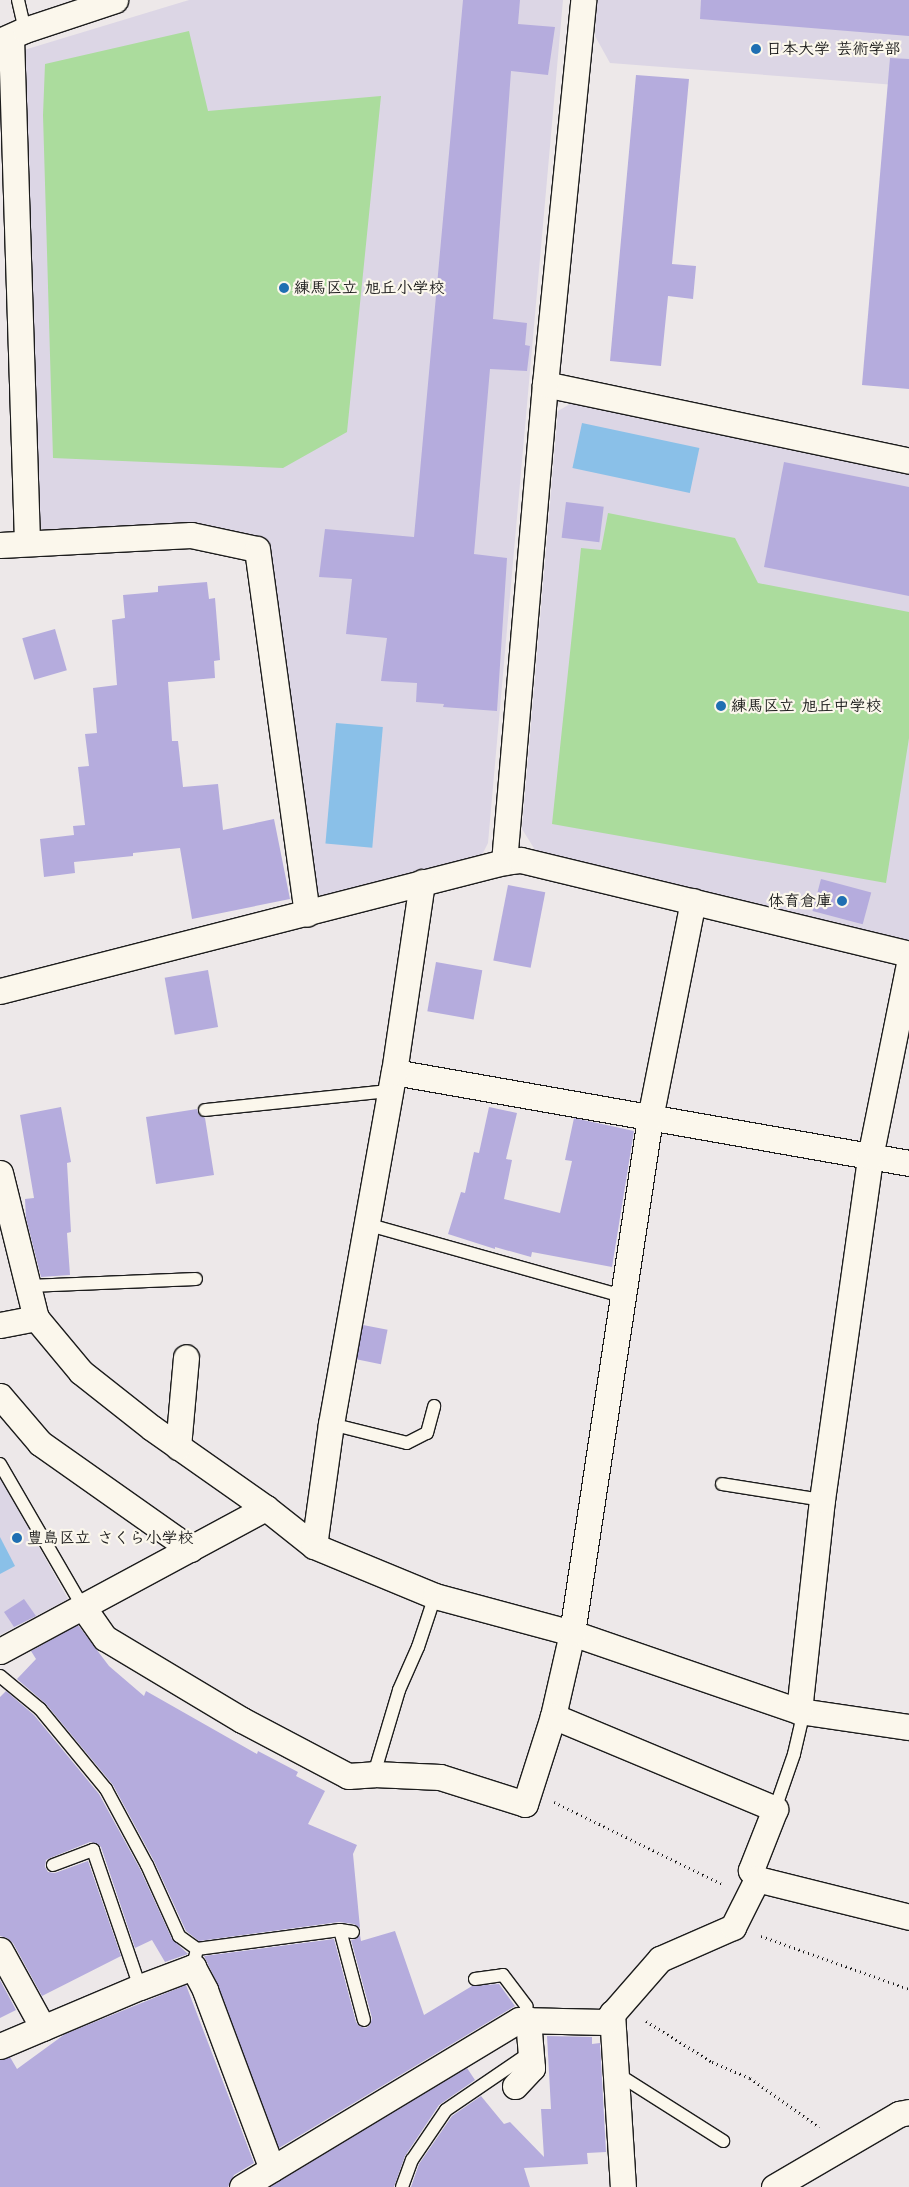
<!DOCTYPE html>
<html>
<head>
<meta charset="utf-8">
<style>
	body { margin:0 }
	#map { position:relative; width:909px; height:2187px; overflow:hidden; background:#ede8e9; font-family:"Architects Daughter","Klee One",sans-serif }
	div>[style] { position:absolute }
	.built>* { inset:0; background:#dcd6e5 }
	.green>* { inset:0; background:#abdc9d }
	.water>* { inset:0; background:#8ac0e8; transform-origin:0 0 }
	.building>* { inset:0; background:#b5acdd; transform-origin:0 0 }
	.path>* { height:3px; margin-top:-1.5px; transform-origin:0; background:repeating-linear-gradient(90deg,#1c1c1c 0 1px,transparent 0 5px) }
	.roads { filter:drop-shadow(1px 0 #1c1c1c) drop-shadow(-1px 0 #1c1c1c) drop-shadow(0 1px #1c1c1c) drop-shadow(0 -1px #1c1c1c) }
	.lane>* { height:12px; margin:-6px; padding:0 6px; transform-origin:6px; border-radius:6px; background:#fbf7ec }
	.street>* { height:25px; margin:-12.5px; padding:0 12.5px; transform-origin:12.5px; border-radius:12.5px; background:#fbf7ec }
	.dots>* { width:14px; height:14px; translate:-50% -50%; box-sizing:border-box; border:2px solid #fbf7ec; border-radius:50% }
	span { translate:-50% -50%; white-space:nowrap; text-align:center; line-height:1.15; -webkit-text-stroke:4.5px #fbf7ec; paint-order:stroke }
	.poi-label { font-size:16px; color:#1c1c1c; font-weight:700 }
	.left { translate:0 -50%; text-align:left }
	.right { translate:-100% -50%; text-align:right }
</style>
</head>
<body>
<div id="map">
	<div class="built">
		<i style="clip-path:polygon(189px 0,563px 0,488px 843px,480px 859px,326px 898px,314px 891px,266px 543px,45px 531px,36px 525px,24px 50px)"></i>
		<i style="clip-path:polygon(597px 0,909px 0,909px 86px,610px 63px,595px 36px)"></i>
		<i style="clip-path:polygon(575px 401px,909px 473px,909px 945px,537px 853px,522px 829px,558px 411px)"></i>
		<i style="clip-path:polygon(0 1477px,68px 1599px,0 1635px)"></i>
	</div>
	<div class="green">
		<i style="clip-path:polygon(189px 31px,208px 111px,381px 96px,347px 432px,283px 468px,53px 458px,43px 115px,45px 64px)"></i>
		<i style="clip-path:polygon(608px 513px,735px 538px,758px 583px,909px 612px,909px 738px,886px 883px,552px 824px,581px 548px,601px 550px)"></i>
	</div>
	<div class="water">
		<i style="left:582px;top:423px;width:120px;height:46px;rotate:12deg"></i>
		<i style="left:336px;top:723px;width:47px;height:121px;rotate:5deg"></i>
		<i style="clip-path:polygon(0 1537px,15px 1566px,0 1574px)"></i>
	</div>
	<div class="building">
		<i style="clip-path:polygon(463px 0,520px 0,518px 24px,555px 27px,548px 75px,511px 71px,493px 319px,527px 323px,525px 345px,530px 346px,527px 371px,490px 369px,474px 554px,507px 558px,497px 711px,443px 707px,444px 704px,416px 702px,417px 683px,381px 681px,387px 638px,346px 634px,352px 579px,319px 577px,325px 529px,414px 537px)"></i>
		<i style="clip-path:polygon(701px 0,909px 0,909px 36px,700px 19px)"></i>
		<i style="clip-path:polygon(890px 58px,909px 59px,909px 389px,862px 385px)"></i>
		<i style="clip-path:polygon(636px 75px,689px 79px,672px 264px,696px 266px,693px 299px,668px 296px,661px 366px,610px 361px)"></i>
		<i style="clip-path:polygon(784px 462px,909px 487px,909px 596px,764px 567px)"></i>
		<i style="left:566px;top:502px;width:38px;height:36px;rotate:7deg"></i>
		<i style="clip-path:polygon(207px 582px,209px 599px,215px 598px,220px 660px,214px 661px,215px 678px,168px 682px,172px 741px,178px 741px,183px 787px,218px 784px,223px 830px,274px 819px,290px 899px,192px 919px,180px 848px,133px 853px,133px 856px,74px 862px,75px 873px,44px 877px,40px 839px,74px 835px,73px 826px,85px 825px,78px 767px,89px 766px,85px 734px,97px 733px,93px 688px,117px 685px,112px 620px,125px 618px,123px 595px,158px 592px,158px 586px)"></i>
		<i style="left:55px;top:629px;width:43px;height:34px;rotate:74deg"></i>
		<i style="left:821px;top:879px;width:52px;height:33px;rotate:15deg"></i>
		<i style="left:508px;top:885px;width:38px;height:77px;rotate:11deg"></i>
		<i style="left:436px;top:962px;width:47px;height:50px;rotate:10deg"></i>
		<i style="left:208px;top:970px;width:58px;height:44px;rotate:80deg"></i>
		<i style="clip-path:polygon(61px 1107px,71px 1162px,67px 1163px,71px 1232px,67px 1233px,70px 1275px,41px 1277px,26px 1218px,25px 1199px,34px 1198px,20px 1115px)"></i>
		<i style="clip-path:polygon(489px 1107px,517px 1113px,506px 1159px,512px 1160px,504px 1199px,560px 1213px,572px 1161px,565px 1160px,574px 1118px,634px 1131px,612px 1267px,532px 1252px,531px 1257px,495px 1247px,495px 1249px,448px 1234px,461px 1192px,465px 1193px,474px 1152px,479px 1153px)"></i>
		<i style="clip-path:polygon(197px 1109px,199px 1115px,205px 1118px,214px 1175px,156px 1184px,146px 1117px)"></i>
		<i style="left:363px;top:1325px;width:25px;height:35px;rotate:11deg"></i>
		<i style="clip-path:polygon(24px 1599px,36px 1616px,14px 1627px,4px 1612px)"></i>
		<i style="clip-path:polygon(78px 1625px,109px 1666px,144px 1696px,146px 1691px,257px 1754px,258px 1751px,298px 1772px,296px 1776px,325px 1791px,308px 1824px,357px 1845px,353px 1854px,360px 1928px,354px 1924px,339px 1922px,199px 1941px,186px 1931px,154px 1861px,113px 1785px,46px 1704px,17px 1679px,36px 1659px,31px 1651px)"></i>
		<i style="clip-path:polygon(6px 1691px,34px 1715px,99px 1794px,140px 1869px,172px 1939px,188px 1954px,165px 1962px,152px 1940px,135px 1948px,101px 1847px,98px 1844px,90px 1842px,50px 1858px,46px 1860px,45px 1867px,48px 1872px,55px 1873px,88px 1861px,121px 1956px,42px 1996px,13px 1943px,7px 1938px,0 1936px,0 1697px)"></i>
		<i style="clip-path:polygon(395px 1931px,424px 2015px,472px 1986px,499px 1984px,515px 2006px,279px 2148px,218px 1985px,204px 1956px,334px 1939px,356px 2022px,359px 2026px,366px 2028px,370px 2025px,372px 2018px,351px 1940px,356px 1939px,360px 1935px,361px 1941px)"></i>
		<i style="clip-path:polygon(0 1980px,16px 2010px,0 2018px)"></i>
		<i style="clip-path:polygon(186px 1985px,254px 2163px,234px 2175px,228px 2187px,0 2187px,0 2060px,10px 2057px,17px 2069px,65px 2034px)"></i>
		<i style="clip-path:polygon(547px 2036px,592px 2037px,592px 2044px,600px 2043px,606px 2152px,587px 2153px,588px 2164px,524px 2168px,530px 2187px,411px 2187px,419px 2164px,452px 2116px,481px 2096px,504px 2124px,510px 2122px,544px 2157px,541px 2109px,551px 2109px)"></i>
		<i style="clip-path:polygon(467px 2068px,475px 2080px,439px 2105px,405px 2156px,394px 2187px,270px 2187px)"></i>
	</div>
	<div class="path">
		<i style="left:554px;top:1802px;width:187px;rotate:26deg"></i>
		<i style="left:761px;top:1936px;width:157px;rotate:19.7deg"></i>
		<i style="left:646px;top:2021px;width:78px;rotate:31.8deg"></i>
		<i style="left:712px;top:2062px;width:41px;rotate:22.8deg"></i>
		<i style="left:750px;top:2078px;width:85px;rotate:35.4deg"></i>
	</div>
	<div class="roads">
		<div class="lane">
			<i style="left:18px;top:0;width:31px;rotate:77deg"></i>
			<i style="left:205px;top:1110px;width:186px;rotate:-5.9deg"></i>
			<i style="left:366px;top:1224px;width:267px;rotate:15.7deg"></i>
			<i style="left:29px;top:1286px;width:167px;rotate:-2.4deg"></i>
			<i style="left:331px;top:1424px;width:78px;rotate:14deg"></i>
			<i style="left:407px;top:1443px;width:22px;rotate:-27deg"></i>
			<i style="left:427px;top:1433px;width:28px;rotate:-75deg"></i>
			<i style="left:0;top:1464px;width:165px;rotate:59.9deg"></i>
			<i style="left:722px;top:1484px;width:101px;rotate:9.1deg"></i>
			<i style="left:0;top:1676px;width:52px;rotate:39.5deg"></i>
			<i style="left:40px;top:1709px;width:104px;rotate:50.5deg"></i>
			<i style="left:106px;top:1789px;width:86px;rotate:61.7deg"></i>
			<i style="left:147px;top:1865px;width:78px;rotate:65.7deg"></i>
			<i style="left:179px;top:1936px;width:22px;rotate:36deg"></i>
			<i style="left:197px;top:1949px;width:18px;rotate:103deg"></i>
			<i style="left:374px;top:1774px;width:88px;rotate:-73.4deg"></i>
			<i style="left:399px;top:1690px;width:47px;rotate:-66.2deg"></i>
			<i style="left:418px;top:1647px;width:54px;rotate:-71.6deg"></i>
			<i style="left:775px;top:1809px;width:58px;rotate:-70.9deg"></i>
			<i style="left:794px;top:1754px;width:44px;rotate:-76.9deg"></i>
			<i style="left:53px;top:1865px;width:43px;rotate:-20.6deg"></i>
			<i style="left:93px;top:1850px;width:145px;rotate:71.1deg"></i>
			<i style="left:340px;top:1930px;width:93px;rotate:75.1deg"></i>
			<i style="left:197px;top:1949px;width:144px;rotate:-7.6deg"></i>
			<i style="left:340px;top:1930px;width:13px;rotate:9deg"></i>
			<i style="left:475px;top:1979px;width:28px;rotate:-8deg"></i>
			<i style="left:503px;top:1975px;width:39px;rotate:53deg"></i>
			<i style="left:526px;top:2006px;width:13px;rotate:81deg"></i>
			<i style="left:616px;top:2073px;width:127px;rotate:32.4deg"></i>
			<i style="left:402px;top:2187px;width:29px;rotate:-70deg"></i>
			<i style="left:412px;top:2160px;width:60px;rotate:-55.8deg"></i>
			<i style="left:446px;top:2110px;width:103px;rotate:-34.3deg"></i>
		</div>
		<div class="street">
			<i style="left:11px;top:38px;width:504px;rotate:88.18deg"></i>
			<i style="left:0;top:41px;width:27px;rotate:-24deg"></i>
			<i style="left:25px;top:30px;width:95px;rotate:-18.4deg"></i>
			<i style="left:545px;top:384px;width:372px;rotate:11.9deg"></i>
			<i style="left:0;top:545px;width:191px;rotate:-3deg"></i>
			<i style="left:191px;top:535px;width:67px;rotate:12deg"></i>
			<i style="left:257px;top:549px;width:368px;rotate:82.2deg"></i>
			<i style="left:504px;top:862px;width:480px;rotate:-85.1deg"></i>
			<i style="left:545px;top:384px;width:386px;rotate:-84.3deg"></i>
			<i style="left:0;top:991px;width:520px;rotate:-14.36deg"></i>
			<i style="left:504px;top:862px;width:17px;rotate:-7deg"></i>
			<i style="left:521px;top:860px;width:399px;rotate:13.6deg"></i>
			<i style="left:394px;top:1072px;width:523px;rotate:10.02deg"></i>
			<i style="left:0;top:1173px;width:149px;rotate:76.1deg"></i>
			<i style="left:36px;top:1318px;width:70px;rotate:50.2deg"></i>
			<i style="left:81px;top:1372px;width:90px;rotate:38.3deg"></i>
			<i style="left:152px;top:1428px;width:139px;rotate:35.1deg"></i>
			<i style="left:266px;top:1508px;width:61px;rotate:38.4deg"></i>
			<i style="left:314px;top:1546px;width:131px;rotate:22.5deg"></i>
			<i style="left:435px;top:1596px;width:142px;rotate:15.1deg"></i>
			<i style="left:572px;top:1633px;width:240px;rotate:19deg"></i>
			<i style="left:799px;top:1711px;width:111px;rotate:8.3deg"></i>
			<i style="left:0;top:1325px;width:37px;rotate:-11deg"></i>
			<i style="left:0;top:1396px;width:62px;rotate:49.6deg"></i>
			<i style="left:40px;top:1443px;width:184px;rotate:35.2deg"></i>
			<i style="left:178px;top:1447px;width:90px;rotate:-84.9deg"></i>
			<i style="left:314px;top:1546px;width:123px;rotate:-82.1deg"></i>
			<i style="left:331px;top:1424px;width:358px;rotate:-79.9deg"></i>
			<i style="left:394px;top:1072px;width:192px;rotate:-81.6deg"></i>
			<i style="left:83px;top:1607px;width:38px;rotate:55deg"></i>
			<i style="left:105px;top:1638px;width:160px;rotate:30.9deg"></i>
			<i style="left:242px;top:1720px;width:120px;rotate:27.8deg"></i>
			<i style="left:348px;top:1776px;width:26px;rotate:-4deg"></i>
			<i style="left:374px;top:1774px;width:66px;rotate:2.6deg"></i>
			<i style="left:440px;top:1777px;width:89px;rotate:17.6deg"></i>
			<i style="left:525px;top:1804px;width:92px;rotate:-72.3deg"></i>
			<i style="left:553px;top:1716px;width:85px;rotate:-77.1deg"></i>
			<i style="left:572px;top:1633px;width:521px;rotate:-81.39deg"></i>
			<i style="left:650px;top:1118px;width:221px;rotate:-78.8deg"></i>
			<i style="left:0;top:1651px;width:302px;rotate:-28.3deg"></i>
			<i style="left:799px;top:1711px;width:212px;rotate:-83.8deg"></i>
			<i style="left:822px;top:1500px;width:346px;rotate:-82deg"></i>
			<i style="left:870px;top:1157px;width:198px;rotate:-78.6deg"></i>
			<i style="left:553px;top:1716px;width:241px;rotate:22.7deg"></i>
			<i style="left:775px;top:1809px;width:66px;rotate:111.5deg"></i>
			<i style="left:751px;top:1870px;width:11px;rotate:56deg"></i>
			<i style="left:757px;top:1879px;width:157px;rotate:14deg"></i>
			<i style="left:0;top:1950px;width:89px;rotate:61.1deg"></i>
			<i style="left:612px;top:2013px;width:174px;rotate:86.4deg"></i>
			<i style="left:0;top:2046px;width:152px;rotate:-22.9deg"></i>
			<i style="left:140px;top:1987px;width:57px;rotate:-20.7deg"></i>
			<i style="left:193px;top:1967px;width:26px;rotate:62deg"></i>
			<i style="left:205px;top:1990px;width:191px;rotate:69.5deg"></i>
			<i style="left:515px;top:2086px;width:25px;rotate:-47deg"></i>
			<i style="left:532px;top:2068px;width:49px;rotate:-94.7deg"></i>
			<i style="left:242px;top:2187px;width:323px;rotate:-31.1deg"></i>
			<i style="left:519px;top:2020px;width:86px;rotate:1.3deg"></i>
			<i style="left:605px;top:2022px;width:84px;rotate:-48.9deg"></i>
			<i style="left:660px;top:1959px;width:80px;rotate:-23.7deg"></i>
			<i style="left:733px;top:1927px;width:54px;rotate:-63.4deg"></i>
			<i style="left:774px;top:2187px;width:145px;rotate:-30.3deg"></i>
			<i style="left:899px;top:2114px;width:10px;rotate:-11deg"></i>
		</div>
	</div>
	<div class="dots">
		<i style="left:756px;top:49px;background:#1f6fb2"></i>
		<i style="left:284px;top:288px;background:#1f6fb2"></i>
		<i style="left:721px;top:706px;background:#1f6fb2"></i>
		<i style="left:842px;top:901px;background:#1f6fb2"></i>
		<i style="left:17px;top:1538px;background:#1f6fb2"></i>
	</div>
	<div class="poi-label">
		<span class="left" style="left:766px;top:49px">日本大学 芸術学部</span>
		<span class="left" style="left:294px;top:288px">練馬区立 旭丘小学校</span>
		<span class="left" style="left:731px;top:706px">練馬区立 旭丘中学校</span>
		<span class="right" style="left:832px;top:901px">体育倉庫</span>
		<span class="left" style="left:27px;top:1538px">豊島区立 さくら小学校</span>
	</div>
</div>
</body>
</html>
